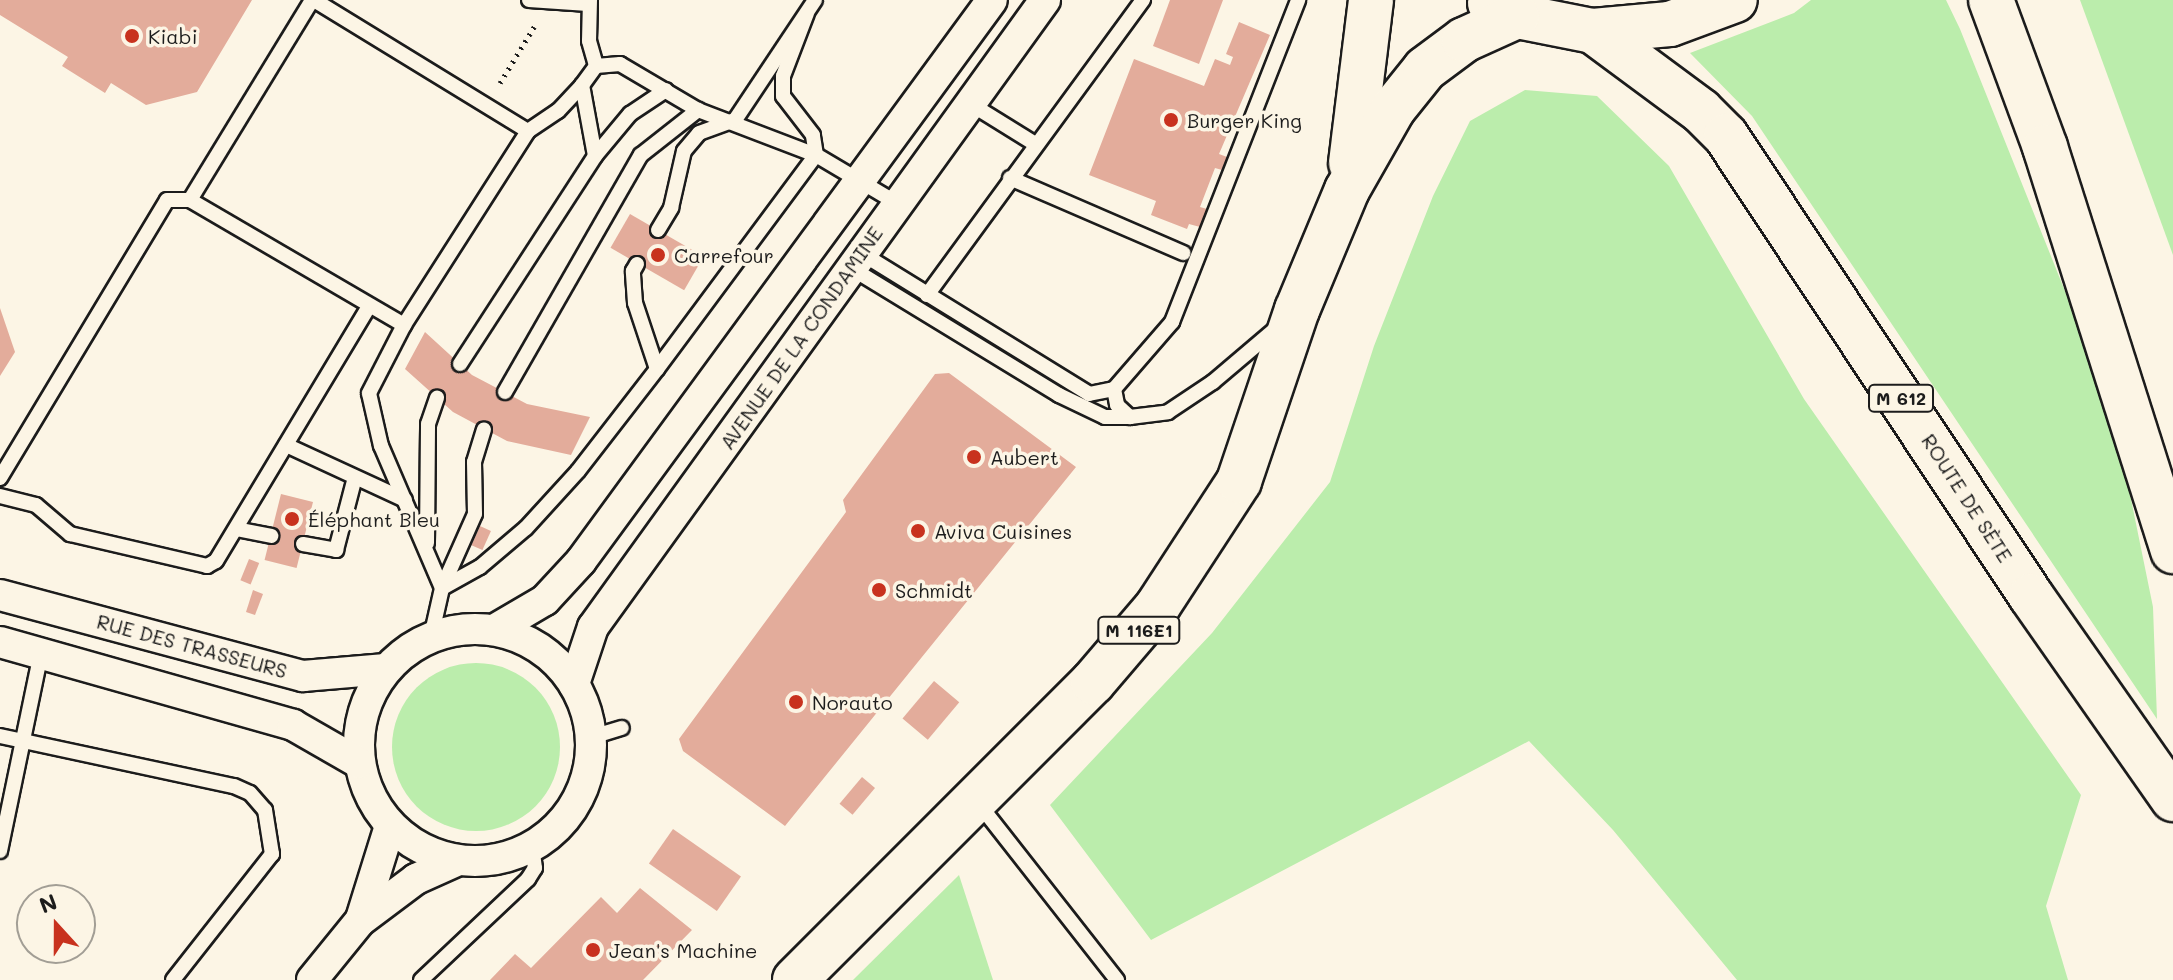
<!DOCTYPE html>
<html>
<head>
<meta charset="utf-8">
<style>
	body { margin:0 }
	#map { position:relative; width:2173px; height:980px; overflow:hidden; background:#fcf5e5; font-family:Mali,sans-serif }
	div>[style] { position:absolute }
	.green>* { inset:0; background:#bbedac }
	.round { border-radius:50% }
	.building>* { inset:0; background:#e3ac9b; transform-origin:0 0 }
	.path>* { height:5px; margin-top:-2.5px; transform-origin:0; background:repeating-linear-gradient(90deg,#1c1c1c 0 2px,transparent 0 8px) }
	.roads { filter:drop-shadow(2px 0 #1c1c1c) drop-shadow(-2px 0 #1c1c1c) drop-shadow(0 2px #1c1c1c) drop-shadow(0 -2px #1c1c1c) }
	.service>* { height:14px; margin:-7px; padding:0 7px; transform-origin:7px; border-radius:7px; background:#fcf5e5 }
	.minor>* { height:30px; margin:-15px; padding:0 15px; transform-origin:15px; border-radius:15px; background:#fcf5e5 }
	.minor>.ring { margin:-15px; padding:0; box-sizing:content-box; background:none; border:30px solid #fcf5e5; border-radius:50% }
	.primary>* { height:44px; margin:-22px; padding:0 22px; transform-origin:22px; border-radius:22px; background:#fcf5e5 }
	.dots>* { width:22px; height:22px; translate:-50% -50%; box-sizing:border-box; border:4px solid #fcf5e5; border-radius:50% }
	span { translate:-50% -50%; white-space:nowrap; text-align:center; line-height:1.15; -webkit-text-stroke:7px #fcf5e5; paint-order:stroke }
	.shield-label span { padding:2px 6px; background:#fcf5e5; border:2px solid; border-radius:6px; -webkit-text-stroke-width:0 }
	.shield-label { font-size:18px; color:#1c1c1c; font-weight:700 }
	.poi-label { font-size:20px; color:#1c1c1c }
	.left { translate:0 -50%; text-align:left }
	.street-label { font-size:20px; color:#1c1c1c }
	.north { position:absolute; left:16px; top:884px; width:80px; height:80px; box-sizing:border-box; background:#fcf5e5; border:2px solid #a29e95; border-radius:50%; rotate:339deg; font-size:22px; font-weight:700; line-height:32px; text-align:center; color:#1c1c1c }
	.north::after { content:''; display:block; margin:auto; width:28px; height:36px; background:#c8321e; clip-path:polygon(50% 0,100% 100%,50% 72%,0 100%) }
</style>
</head>
<body>
<div id="map">
	<div class="green">
		<i style="clip-path:polygon(1811px 0,1946px 0,1960px 29px,2113px 411px,2153px 607px,2157px 719px,1752px 116px,1690px 53px,1794px 13px)"></i>
		<i style="clip-path:polygon(2080px 0,2173px 0,2173px 255px)"></i>
		<i style="clip-path:polygon(1525px 90px,1597px 96px,1669px 166px,1804px 399px,2081px 795px,2046px 906px,2068px 980px,1737px 980px,1613px 830px,1529px 741px,1151px 940px,1050px 805px,1212px 633px,1330px 482px,1374px 346px,1433px 196px,1470px 121px)"></i>
		<i class="round" style="left:392px;top:663px;width:168px;height:168px"></i>
		<i style="clip-path:polygon(959px 875px,993px 980px,853px 980px)"></i>
	</div>
	<div class="building">
		<i style="clip-path:polygon(0 0,252px 0,197px 92px,146px 105px,111px 83px,105px 93px,62px 66px,68px 57px,0 15px)"></i>
		<i style="clip-path:polygon(1170px 0,1223px 0,1199px 64px,1153px 46px)"></i>
		<i style="clip-path:polygon(1239px 22px,1270px 35px,1219px 154px,1227px 157px,1222px 170px,1215px 168px,1200px 207px,1207px 209px,1200px 227px,1189px 224px,1187px 229px,1151px 215px,1156px 201px,1089px 175px,1134px 59px,1204px 86px,1215px 59px,1230px 65px,1233px 57px,1226px 54px)"></i>
		<i style="left:630px;top:214px;width:85px;height:39px;rotate:30deg"></i>
		<i style="clip-path:polygon(0 308px,15px 352px,0 376px)"></i>
		<i style="clip-path:polygon(425px 332px,472px 375px,527px 404px,590px 417px,571px 455px,507px 441px,453px 412px,405px 369px)"></i>
		<i style="clip-path:polygon(949px 373px,1076px 467px,785px 826px,683px 751px,679px 739px,846px 512px,843px 500px,935px 374px)"></i>
		<i style="left:281px;top:494px;width:33px;height:68px;rotate:14deg"></i>
		<i style="left:480px;top:526px;width:12px;height:21px;rotate:24deg"></i>
		<i style="left:249px;top:559px;width:11px;height:23px;rotate:22deg"></i>
		<i style="clip-path:polygon(253px 590px,263px 594px,255px 615px,246px 612px)"></i>
		<i style="left:934px;top:681px;width:33px;height:49px;rotate:40deg"></i>
		<i style="left:862px;top:777px;width:17px;height:35px;rotate:40deg"></i>
		<i style="left:673px;top:829px;width:83px;height:42px;rotate:35deg"></i>
		<i style="clip-path:polygon(640px 888px,692px 930px,643px 980px,490px 980px,515px 954px,531px 968px,601px 897px,617px 913px)"></i>
	</div>
	<div class="path">
		<i style="left:500px;top:83px;width:66px;rotate:-58.7deg"></i>
	</div>
	<div class="roads">
		<div class="service">
			<i style="left:314px;top:0;width:251px;rotate:31.5deg"></i>
			<i style="left:529px;top:0;width:59px;rotate:3.9deg"></i>
			<i style="left:590px;top:0;width:41px;rotate:91.4deg"></i>
			<i style="left:589px;top:41px;width:26px;rotate:74deg"></i>
			<i style="left:596px;top:66px;width:24px;rotate:126deg"></i>
			<i style="left:582px;top:85px;width:72px;rotate:79.6deg"></i>
			<i style="left:596px;top:66px;width:24px;rotate:-5deg"></i>
			<i style="left:620px;top:64px;width:91px;rotate:30.5deg"></i>
			<i style="left:698px;top:110px;width:126px;rotate:20.9deg"></i>
			<i style="left:816px;top:155px;width:94px;rotate:30.7deg"></i>
			<i style="left:969px;top:103px;width:78px;rotate:31.8deg"></i>
			<i style="left:1010px;top:178px;width:189px;rotate:23.4deg"></i>
			<i style="left:190px;top:200px;width:248px;rotate:30.3deg"></i>
			<i style="left:658px;top:230px;width:26px;rotate:-59deg"></i>
			<i style="left:671px;top:208px;width:58px;rotate:-77.2deg"></i>
			<i style="left:684px;top:151px;width:23px;rotate:-50deg"></i>
			<i style="left:699px;top:133px;width:38px;rotate:-20deg"></i>
			<i style="left:735px;top:120px;width:144px;rotate:-56.3deg"></i>
			<i style="left:861px;top:253px;width:268px;rotate:31.7deg"></i>
			<i style="left:1089px;top:394px;width:25px;rotate:-11deg"></i>
			<i style="left:1114px;top:389px;width:89px;rotate:-49.1deg"></i>
			<i style="left:1172px;top:322px;width:346px;rotate:-68.6deg"></i>
			<i style="left:851px;top:268px;width:244px;rotate:31.4deg"></i>
			<i style="left:1059px;top:395px;width:51px;rotate:25.6deg"></i>
			<i style="left:1105px;top:417px;width:25px"></i>
			<i style="left:927px;top:295px;width:366px;rotate:-53.8deg"></i>
			<i style="left:460px;top:364px;width:248px;rotate:-57deg"></i>
			<i style="left:595px;top:156px;width:55px;rotate:-50.2deg"></i>
			<i style="left:630px;top:114px;width:43px;rotate:-33.7deg"></i>
			<i style="left:657px;top:369px;width:267px;rotate:-53.4deg"></i>
			<i style="left:816px;top:155px;width:20px;rotate:-99deg"></i>
			<i style="left:813px;top:135px;width:49px;rotate:-127.6deg"></i>
			<i style="left:783px;top:96px;width:20px;rotate:-90deg"></i>
			<i style="left:783px;top:76px;width:67px;rotate:-69.1deg"></i>
			<i style="left:1114px;top:389px;width:16px;rotate:79deg"></i>
			<i style="left:1117px;top:405px;width:18px;rotate:43deg"></i>
			<i style="left:1130px;top:417px;width:38px;rotate:-7deg"></i>
			<i style="left:1168px;top:412px;width:54px;rotate:-33.7deg"></i>
			<i style="left:1213px;top:382px;width:87px;rotate:-40.3deg"></i>
			<i style="left:505px;top:392px;width:273px;rotate:-60.2deg"></i>
			<i style="left:641px;top:155px;width:73px;rotate:-38.3deg"></i>
			<i style="left:286px;top:445px;width:131px;rotate:24.8deg"></i>
			<i style="left:0;top:478px;width:324px;rotate:-59deg"></i>
			<i style="left:167px;top:200px;width:23px"></i>
			<i style="left:190px;top:200px;width:234px;rotate:-58.6deg"></i>
			<i style="left:0;top:496px;width:37px;rotate:14deg"></i>
			<i style="left:36px;top:505px;width:45px;rotate:40.5deg"></i>
			<i style="left:70px;top:534px;width:141px;rotate:13.1deg"></i>
			<i style="left:207px;top:566px;width:10px;rotate:-29deg"></i>
			<i style="left:216px;top:561px;width:297px;rotate:-59deg"></i>
			<i style="left:236px;top:529px;width:36px;rotate:11deg"></i>
			<i style="left:427px;top:543px;width:119px;rotate:-89.5deg"></i>
			<i style="left:428px;top:424px;width:28px;rotate:-71deg"></i>
			<i style="left:303px;top:544px;width:34px;rotate:10deg"></i>
			<i style="left:336px;top:550px;width:75px;rotate:-75.4deg"></i>
			<i style="left:442px;top:588px;width:43px;rotate:-28.9deg"></i>
			<i style="left:480px;top:567px;width:60px;rotate:-40.3deg"></i>
			<i style="left:526px;top:528px;width:77px;rotate:-47.6deg"></i>
			<i style="left:578px;top:471px;width:129px;rotate:-52.2deg"></i>
			<i style="left:657px;top:369px;width:70px;rotate:-108.4deg"></i>
			<i style="left:635px;top:303px;width:32px;rotate:-94deg"></i>
			<i style="left:633px;top:271px;width:8px;rotate:-60deg"></i>
			<i style="left:442px;top:588px;width:81px;rotate:-66deg"></i>
			<i style="left:475px;top:514px;width:52px;rotate:-91.1deg"></i>
			<i style="left:474px;top:462px;width:34px;rotate:-73deg"></i>
			<i style="left:431px;top:637px;width:50px;rotate:-77.3deg"></i>
			<i style="left:442px;top:588px;width:155px;rotate:-113.2deg"></i>
			<i style="left:381px;top:446px;width:54px;rotate:-102.8deg"></i>
			<i style="left:369px;top:393px;width:76px;rotate:-62.8deg"></i>
			<i style="left:404px;top:325px;width:230px;rotate:-57.4deg"></i>
			<i style="left:528px;top:131px;width:36px;rotate:-34deg"></i>
			<i style="left:558px;top:111px;width:35px;rotate:-47deg"></i>
			<i style="left:0;top:736px;width:239px;rotate:12.1deg"></i>
			<i style="left:234px;top:786px;width:17px;rotate:24deg"></i>
			<i style="left:250px;top:793px;width:23px;rotate:49deg"></i>
			<i style="left:265px;top:810px;width:45px;rotate:81deg"></i>
			<i style="left:272px;top:854px;width:160px;rotate:128.2deg"></i>
			<i style="left:592px;top:737px;width:31px;rotate:-17deg"></i>
			<i style="left:979px;top:804px;width:224px;rotate:51.9deg"></i>
			<i style="left:0;top:851px;width:202px;rotate:-78.3deg"></i>
			<i style="left:421px;top:980px;width:147px;rotate:-43.3deg"></i>
			<i style="left:528px;top:879px;width:13px;rotate:-58deg"></i>
			<i style="left:535px;top:868px;width:21px;rotate:-98deg"></i>
		</div>
		<div class="minor">
			<i style="left:0;top:595px;width:314px;rotate:15deg"></i>
			<i style="left:303px;top:676px;width:83px;rotate:-4.8deg"></i>
			<i class="ring" style="left:359px;top:629px;width:202px;height:202px"></i>
			<i style="left:494px;top:630px;width:59px;rotate:-30.5deg"></i>
			<i style="left:545px;top:600px;width:53px;rotate:-47.3deg"></i>
			<i style="left:581px;top:561px;width:695px;rotate:-53.77deg"></i>
			<i style="left:0;top:642px;width:305px;rotate:15.8deg"></i>
			<i style="left:293px;top:725px;width:76px;rotate:29.9deg"></i>
			<i style="left:574px;top:684px;width:60px;rotate:-71.6deg"></i>
			<i style="left:593px;top:627px;width:773px;rotate:-54.21deg"></i>
			<i style="left:361px;top:919px;width:97px;rotate:-72.7deg"></i>
			<i style="left:312px;top:980px;width:76px;rotate:-50.9deg"></i>
			<i style="left:360px;top:921px;width:70px;rotate:-36.9deg"></i>
			<i style="left:416px;top:879px;width:44px;rotate:-24.2deg"></i>
		</div>
		<div class="primary">
			<i style="left:1991px;top:0;width:157px;rotate:69.8deg"></i>
			<i style="left:2045px;top:147px;width:424px;rotate:72.4deg"></i>
			<i style="left:1490px;top:3px;width:30px;rotate:26deg"></i>
			<i style="left:1517px;top:16px;width:77px;rotate:11.2deg"></i>
			<i style="left:1593px;top:31px;width:77px;rotate:-5.2deg"></i>
			<i style="left:1670px;top:24px;width:69px;rotate:-20.3deg"></i>
			<i style="left:1593px;top:31px;width:134px;rotate:36.5deg"></i>
			<i style="left:1701px;top:111px;width:35px;rotate:45deg"></i>
			<i style="left:1726px;top:136px;width:552px;rotate:56.45deg"></i>
			<i style="left:2031px;top:596px;width:248px;rotate:55deg"></i>
			<i style="left:1351px;top:163px;width:164px;rotate:-83deg"></i>
			<i style="left:795px;top:980px;width:421px;rotate:-45deg"></i>
			<i style="left:1093px;top:682px;width:99px;rotate:-49.5deg"></i>
			<i style="left:1157px;top:607px;width:150px;rotate:-56.9deg"></i>
			<i style="left:1239px;top:481px;width:181px;rotate:-71.3deg"></i>
			<i style="left:1297px;top:310px;width:130px;rotate:-67.4deg"></i>
			<i style="left:1347px;top:190px;width:93px;rotate:-60.4deg"></i>
			<i style="left:1393px;top:109px;width:51px;rotate:-51.3deg"></i>
			<i style="left:1425px;top:69px;width:49px;rotate:-36.6deg"></i>
			<i style="left:1464px;top:40px;width:58px;rotate:-24.4deg"></i>
		</div>
	</div>
	<div class="dots">
		<i style="left:132px;top:36px;background:#c8321e"></i>
		<i style="left:1171px;top:120px;background:#c8321e"></i>
		<i style="left:658px;top:255px;background:#c8321e"></i>
		<i style="left:974px;top:457px;background:#c8321e"></i>
		<i style="left:292px;top:519px;background:#c8321e"></i>
		<i style="left:918px;top:531px;background:#c8321e"></i>
		<i style="left:879px;top:590px;background:#c8321e"></i>
		<i style="left:796px;top:702px;background:#c8321e"></i>
		<i style="left:593px;top:950px;background:#c8321e"></i>
	</div>
	<div class="shield-label">
		<span style="left:1901px;top:398px">M 612</span>
		<span style="left:1139px;top:630px">M 116E1</span>
	</div>
	<div class="poi-label">
		<span class="left" style="left:148px;top:36px">Kiabi</span>
		<span class="left" style="left:1187px;top:120px">Burger King</span>
		<span class="left" style="left:674px;top:255px">Carrefour</span>
		<span class="left" style="left:990px;top:457px">Aubert</span>
		<span class="left" style="left:308px;top:519px">Éléphant Bleu</span>
		<span class="left" style="left:934px;top:531px">Aviva Cuisines</span>
		<span class="left" style="left:895px;top:590px">Schmidt</span>
		<span class="left" style="left:812px;top:702px">Norauto</span>
		<span class="left" style="left:609px;top:950px">Jean's Machine</span>
	</div>
	<div class="street-label">
		<span style="left:801px;top:338px;rotate:-55deg">AVENUE DE LA CONDAMINE</span>
		<span style="left:1967px;top:498px;rotate:57deg">ROUTE DE SÈTE</span>
		<span style="left:192px;top:646px;rotate:15deg">RUE DES TRASSEURS</span>
	</div>
	<div class="north">N</div>
</div>
</body>
</html>
